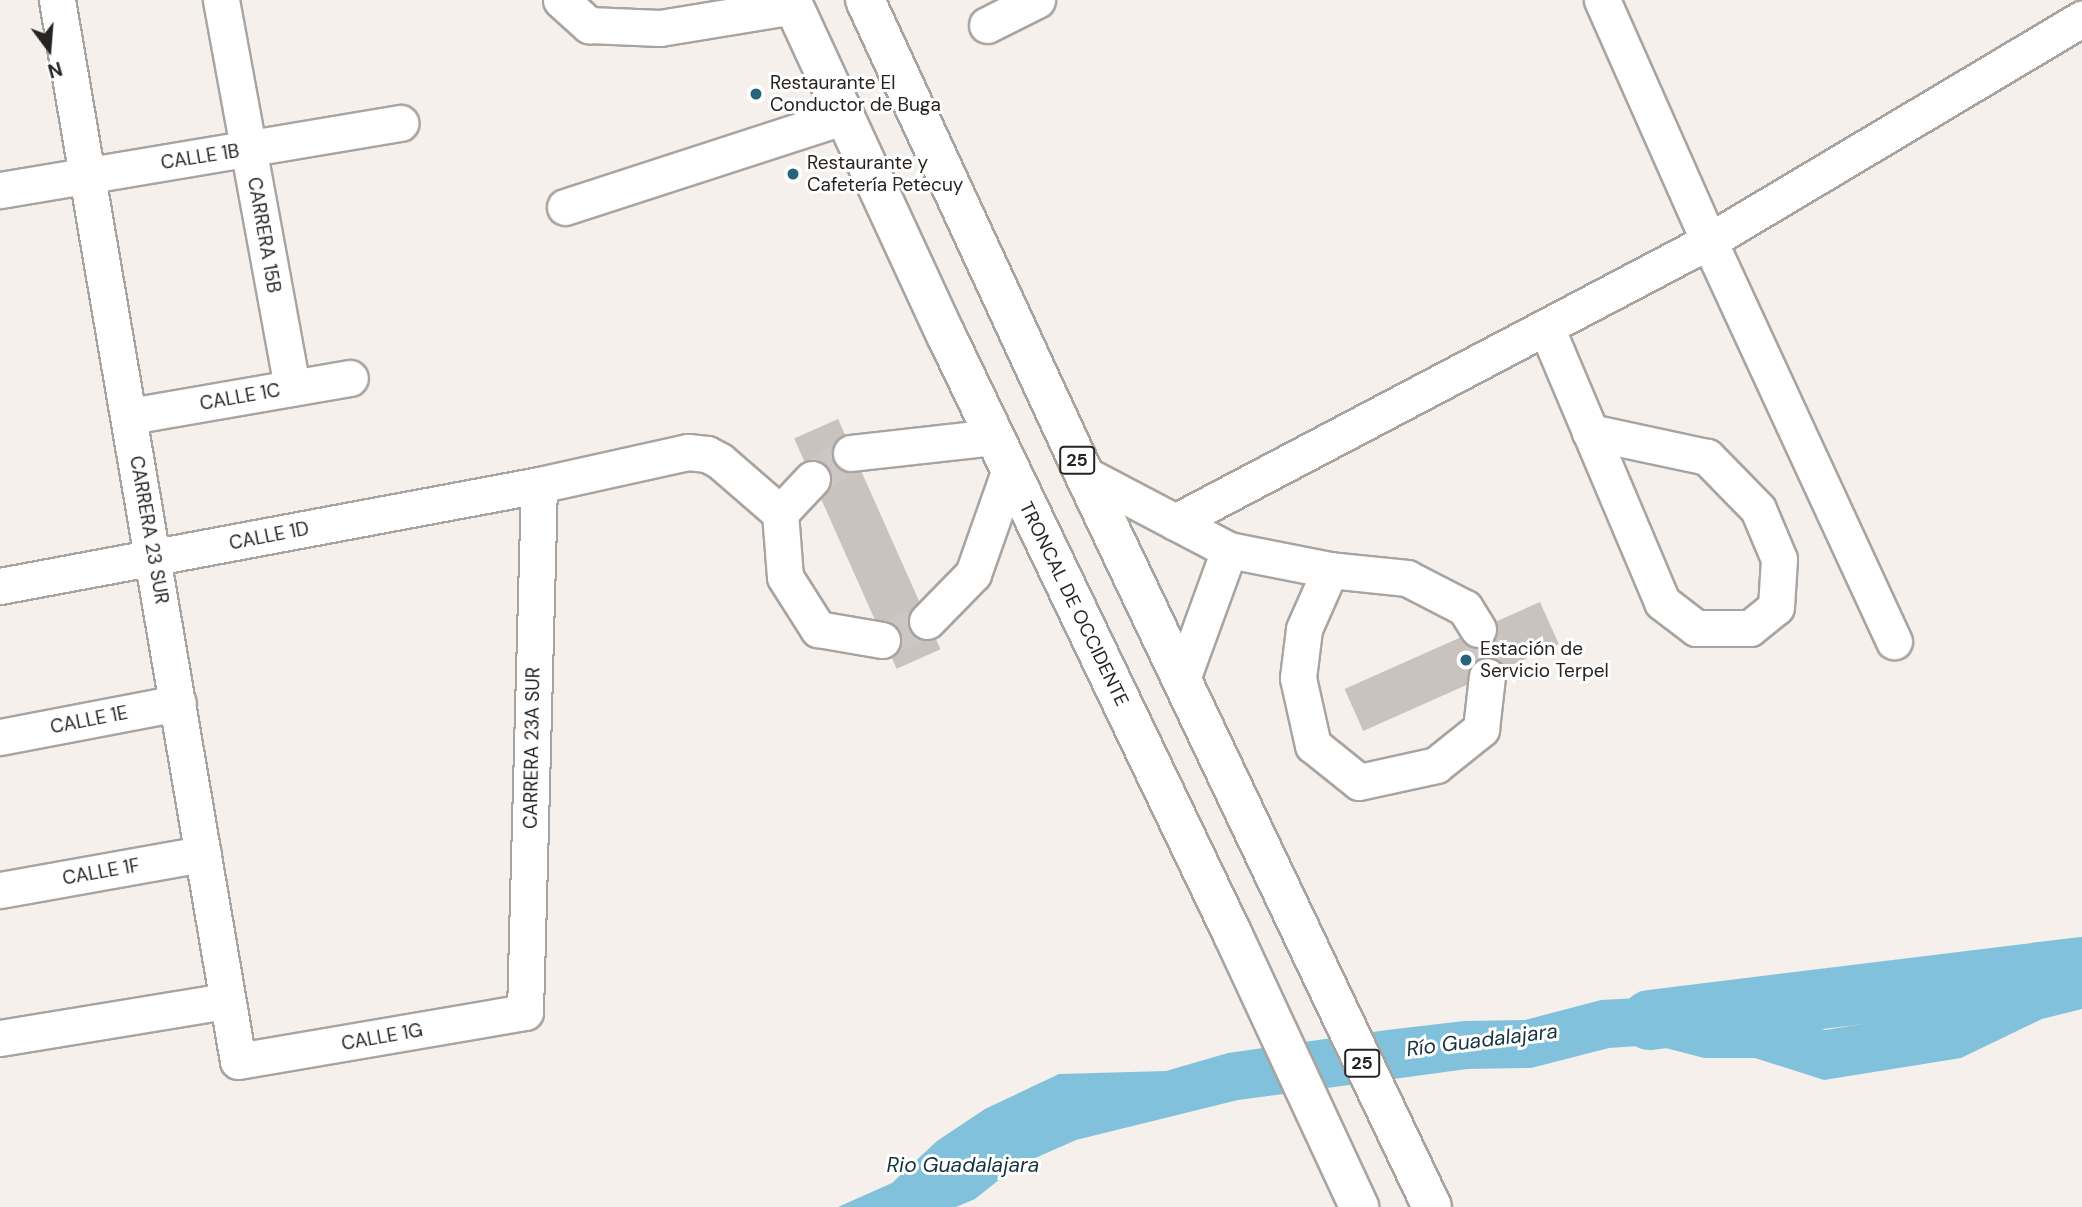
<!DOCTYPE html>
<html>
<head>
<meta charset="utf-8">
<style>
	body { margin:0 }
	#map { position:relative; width:2082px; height:1207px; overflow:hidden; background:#f5f0ec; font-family:"DM Sans",sans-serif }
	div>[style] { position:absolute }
	.water>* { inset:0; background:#82c1db }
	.river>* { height:60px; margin:-30px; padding:0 30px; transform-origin:30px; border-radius:30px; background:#82c1db }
	.building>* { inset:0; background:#c8c3bf; transform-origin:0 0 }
	.minor-tunnel>* { height:35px; margin-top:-17.5px; transform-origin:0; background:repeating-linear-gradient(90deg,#ccc7c4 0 35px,transparent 0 53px) }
	.roads { filter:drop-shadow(2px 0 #a9a4a0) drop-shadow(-2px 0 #a9a4a0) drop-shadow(0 2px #a9a4a0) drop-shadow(0 -2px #a9a4a0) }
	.minor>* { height:35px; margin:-17.5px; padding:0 17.5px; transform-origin:17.5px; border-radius:17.5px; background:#fff }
	.highway>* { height:38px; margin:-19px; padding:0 19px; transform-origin:19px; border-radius:19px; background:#fff }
	.dots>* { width:19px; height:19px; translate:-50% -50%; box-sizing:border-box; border:4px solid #fff; border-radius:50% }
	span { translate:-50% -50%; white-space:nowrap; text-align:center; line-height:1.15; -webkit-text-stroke:6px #fff; paint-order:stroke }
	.shield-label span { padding:2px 5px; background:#fff; border:2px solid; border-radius:5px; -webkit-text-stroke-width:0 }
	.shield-label { font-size:18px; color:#262422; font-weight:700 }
	.poi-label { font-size:19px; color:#262422 }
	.left { translate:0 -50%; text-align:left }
	.street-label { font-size:19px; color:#262422 }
	.water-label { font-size:21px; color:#15343f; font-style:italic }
	.north { position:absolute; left:14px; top:14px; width:70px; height:70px; -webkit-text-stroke:5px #fff; paint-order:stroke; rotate:164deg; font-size:19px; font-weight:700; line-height:28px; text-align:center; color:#262422 }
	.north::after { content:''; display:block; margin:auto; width:24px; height:32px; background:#262422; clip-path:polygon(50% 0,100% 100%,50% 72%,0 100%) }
</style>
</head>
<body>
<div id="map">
	<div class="water">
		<i style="clip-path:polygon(2082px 959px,2082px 1009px,2042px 1019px,1961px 1058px,1824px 1080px,1755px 1058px,1704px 1058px,1654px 1045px,1609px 1048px,1531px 1068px,1467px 1069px,1238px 1100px,1076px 1140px,1015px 1167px,975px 1199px,956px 1207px,838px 1207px,892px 1183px,937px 1141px,985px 1109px,1059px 1074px,1166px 1071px,1228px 1053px,1387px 1030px,1464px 1021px,1525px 1020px,1601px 1000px,1659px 997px,1710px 1010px,1763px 1010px,1825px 1030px,1936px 1012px,2030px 973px)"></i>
	</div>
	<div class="river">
		<i style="left:1650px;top:1020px;width:435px;rotate:-7deg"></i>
	</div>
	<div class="building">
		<i style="left:838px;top:419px;width:252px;height:48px;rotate:66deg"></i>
		<i style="left:1540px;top:602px;width:46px;height:214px;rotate:66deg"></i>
	</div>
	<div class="minor-tunnel">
		<i style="left:812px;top:479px;width:47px;rotate:-33.7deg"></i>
		<i style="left:1478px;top:629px;width:36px;rotate:72deg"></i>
		<i style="left:1489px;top:663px;width:13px;rotate:99deg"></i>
		<i style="left:882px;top:640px;width:49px;rotate:-22.9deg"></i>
	</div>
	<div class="roads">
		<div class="minor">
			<i style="left:57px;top:0;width:1076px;rotate:80.32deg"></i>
			<i style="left:238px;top:1061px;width:291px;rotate:-9.7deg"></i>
			<i style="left:525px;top:1012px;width:527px;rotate:-88.48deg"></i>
			<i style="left:221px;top:0;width:394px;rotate:79.6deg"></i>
			<i style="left:561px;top:0;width:38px;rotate:42deg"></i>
			<i style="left:589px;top:25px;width:71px;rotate:2.4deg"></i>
			<i style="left:660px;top:28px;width:136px;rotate:-9.3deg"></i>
			<i style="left:1602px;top:0;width:264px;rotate:66.1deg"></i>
			<i style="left:1709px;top:241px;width:441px;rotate:65.2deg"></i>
			<i style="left:987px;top:25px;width:56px;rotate:-26.6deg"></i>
			<i style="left:0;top:190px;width:406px;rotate:-9.5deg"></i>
			<i style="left:565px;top:207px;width:294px;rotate:-18deg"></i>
			<i style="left:1546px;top:327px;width:298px;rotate:67.1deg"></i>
			<i style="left:1662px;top:602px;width:43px;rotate:37.4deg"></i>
			<i style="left:1696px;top:628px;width:54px"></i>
			<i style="left:1750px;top:628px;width:33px;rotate:-39deg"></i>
			<i style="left:1776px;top:607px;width:48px;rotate:-86.4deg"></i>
			<i style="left:1779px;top:559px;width:54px;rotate:-112.8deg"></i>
			<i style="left:1758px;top:509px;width:73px;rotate:-134.4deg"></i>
			<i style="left:1707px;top:457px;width:120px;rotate:-167.9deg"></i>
			<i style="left:130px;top:416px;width:223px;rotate:-9.8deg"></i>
			<i style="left:851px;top:453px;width:144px;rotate:-6.4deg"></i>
			<i style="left:1084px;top:474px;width:164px;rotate:27.7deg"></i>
			<i style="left:1229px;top:550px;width:140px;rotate:110deg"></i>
			<i style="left:812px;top:479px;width:47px;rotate:133.3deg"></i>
			<i style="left:780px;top:513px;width:64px;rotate:85.5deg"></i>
			<i style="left:785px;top:577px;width:62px;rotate:57.6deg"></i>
			<i style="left:818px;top:629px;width:65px;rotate:9.8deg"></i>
			<i style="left:1175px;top:522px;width:603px;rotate:-27.75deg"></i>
			<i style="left:1709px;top:241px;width:434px;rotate:-30.8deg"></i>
			<i style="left:1229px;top:550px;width:103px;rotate:11.2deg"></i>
			<i style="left:0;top:586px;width:548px;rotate:-10.61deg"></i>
			<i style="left:539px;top:485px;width:153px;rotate:-12.5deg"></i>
			<i style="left:688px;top:452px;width:19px;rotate:6deg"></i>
			<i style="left:707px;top:454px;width:15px;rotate:28deg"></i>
			<i style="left:720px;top:461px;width:79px;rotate:40.9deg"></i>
			<i style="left:927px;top:621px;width:66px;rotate:-45.6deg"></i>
			<i style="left:973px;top:574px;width:111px;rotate:-70.6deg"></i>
			<i style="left:1478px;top:629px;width:25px;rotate:-122deg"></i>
			<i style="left:1465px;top:608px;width:65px;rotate:-152.7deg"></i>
			<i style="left:1407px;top:578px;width:77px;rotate:-174.1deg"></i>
			<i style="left:1330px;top:570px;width:64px;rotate:113.8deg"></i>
			<i style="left:1304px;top:629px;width:49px;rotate:97deg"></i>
			<i style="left:1298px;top:678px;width:69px;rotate:77.4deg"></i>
			<i style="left:1313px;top:745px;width:59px;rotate:38.8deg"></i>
			<i style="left:1359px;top:782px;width:79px;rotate:-12.4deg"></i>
			<i style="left:1436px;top:765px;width:58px;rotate:-38.7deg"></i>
			<i style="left:1481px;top:729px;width:53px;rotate:-83.5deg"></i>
			<i style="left:0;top:737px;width:181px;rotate:-10.8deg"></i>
			<i style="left:0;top:890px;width:206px;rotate:-10.1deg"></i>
			<i style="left:0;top:1038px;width:230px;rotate:-9.3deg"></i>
		</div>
		<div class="highway">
			<i style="left:791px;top:0;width:369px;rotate:65.2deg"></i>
			<i style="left:946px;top:335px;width:665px;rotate:64.44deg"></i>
			<i style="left:1233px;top:935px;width:300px;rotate:65.1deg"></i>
			<i style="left:865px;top:0;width:522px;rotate:65.2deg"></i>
			<i style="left:1084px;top:474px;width:811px;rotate:64.6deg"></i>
		</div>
	</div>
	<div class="dots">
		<i style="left:756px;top:94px;background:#27647b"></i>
		<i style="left:793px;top:174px;background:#27647b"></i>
		<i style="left:1466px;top:660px;background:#27647b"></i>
	</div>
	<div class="shield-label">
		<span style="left:1077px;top:460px">25</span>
		<span style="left:1362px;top:1063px">25</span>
	</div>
	<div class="poi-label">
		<span class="left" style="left:770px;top:94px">Restaurante El<br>Conductor de Buga</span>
		<span class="left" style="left:807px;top:174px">Restaurante y<br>Cafetería Petecuy</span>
		<span class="left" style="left:1480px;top:660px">Estación de<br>Servicio Terpel</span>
	</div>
	<div class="street-label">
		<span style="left:200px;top:157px;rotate:-9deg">CALLE 1B</span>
		<span style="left:264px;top:235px;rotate:80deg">CARRERA 15B</span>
		<span style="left:240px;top:397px;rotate:-10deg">CALLE 1C</span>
		<span style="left:149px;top:530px;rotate:80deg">CARRERA 23 SUR</span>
		<span style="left:269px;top:536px;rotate:-11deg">CALLE 1D</span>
		<span style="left:1074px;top:604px;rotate:64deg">TRONCAL DE OCCIDENTE</span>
		<span style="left:89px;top:720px;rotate:-11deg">CALLE 1E</span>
		<span style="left:532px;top:748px;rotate:-89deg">CARRERA 23A SUR</span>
		<span style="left:101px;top:872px;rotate:-10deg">CALLE 1F</span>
		<span style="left:382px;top:1037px;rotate:-10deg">CALLE 1G</span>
	</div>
	<div class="water-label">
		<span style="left:1482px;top:1040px;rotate:-7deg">Río Guadalajara</span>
		<span style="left:963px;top:1165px">Rio Guadalajara</span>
	</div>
	<div class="north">N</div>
</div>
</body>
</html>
